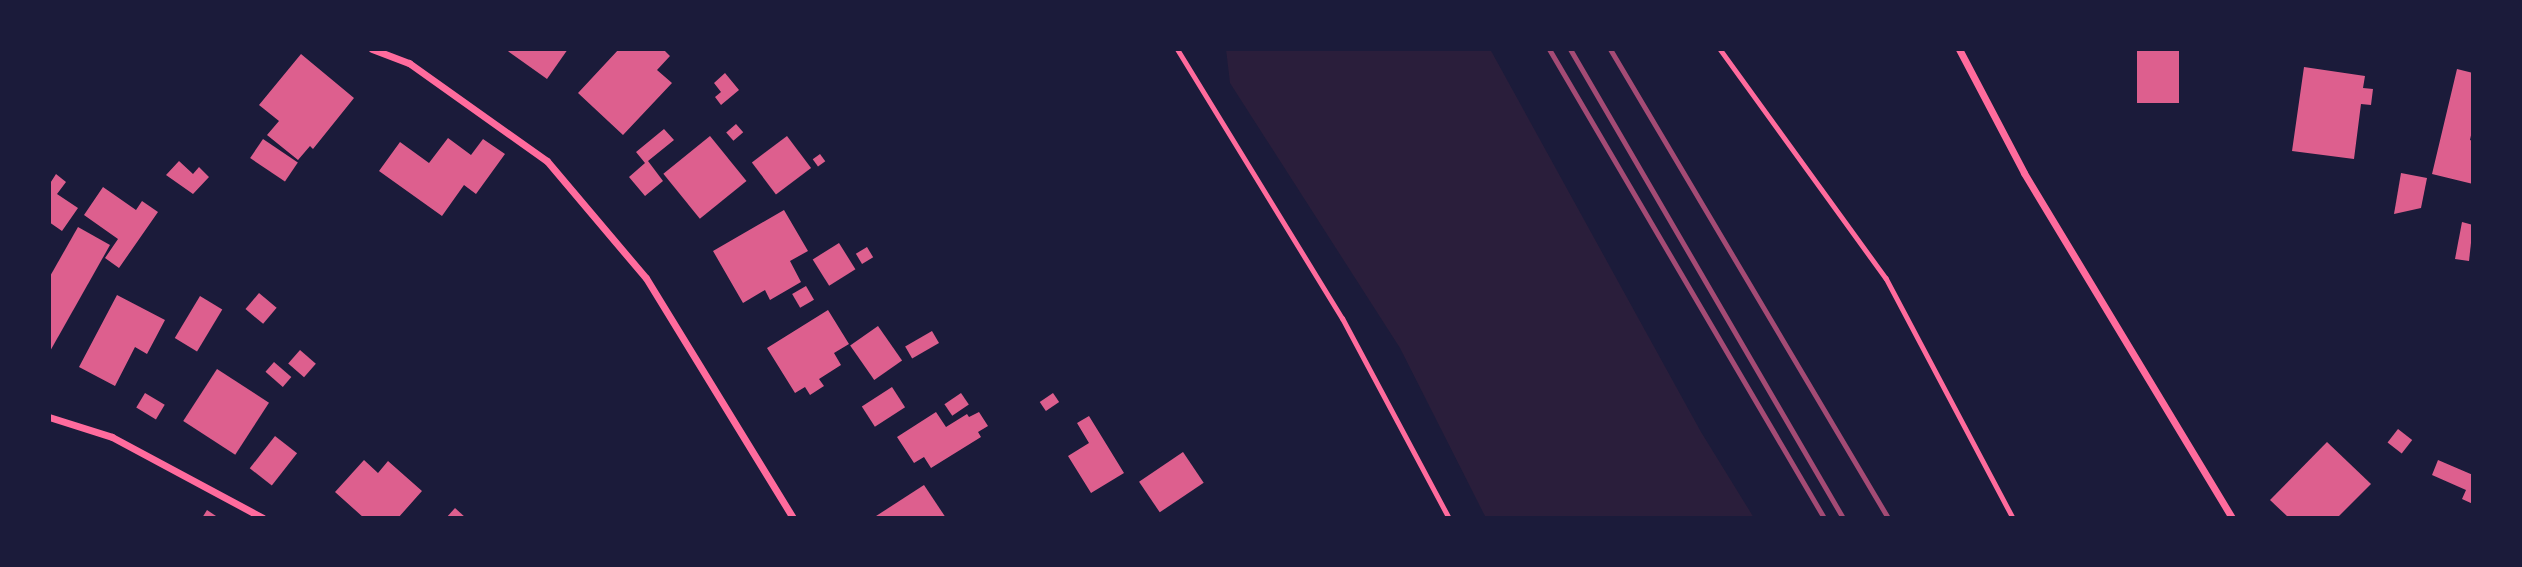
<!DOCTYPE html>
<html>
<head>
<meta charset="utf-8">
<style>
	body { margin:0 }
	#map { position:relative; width:2522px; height:567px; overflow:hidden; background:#1b1b3a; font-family:Commissioner,sans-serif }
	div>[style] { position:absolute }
	.green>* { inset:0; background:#2a1e3b }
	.building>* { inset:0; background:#dd5f8e; transform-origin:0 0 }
	.path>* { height:4.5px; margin:-2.25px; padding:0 2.25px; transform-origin:2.25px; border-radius:2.25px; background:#ff6b9d }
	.service>* { height:5px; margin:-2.5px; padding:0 2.5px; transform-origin:2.5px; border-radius:2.5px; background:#ff6b9d }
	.minor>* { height:7px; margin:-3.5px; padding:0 3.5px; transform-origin:3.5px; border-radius:3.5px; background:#ff6b9d }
	.rail>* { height:5px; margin:-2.5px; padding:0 2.5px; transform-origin:2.5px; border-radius:2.5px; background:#a44b75 }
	span { translate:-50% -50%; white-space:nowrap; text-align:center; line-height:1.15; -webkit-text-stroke:6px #1b1b3a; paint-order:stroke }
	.frame { position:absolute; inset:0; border:51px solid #1b1b3a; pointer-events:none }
</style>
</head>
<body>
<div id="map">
	<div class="green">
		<i style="clip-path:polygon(1226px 49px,1490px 49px,1701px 432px,1754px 518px,1486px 518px,1400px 348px,1230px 83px)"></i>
	</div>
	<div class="building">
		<i style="clip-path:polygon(505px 49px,568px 49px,547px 79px)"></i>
		<i style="clip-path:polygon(619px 49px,663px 49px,670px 56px,657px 70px,672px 83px,623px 135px,578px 93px)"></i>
		<i style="left:2137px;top:49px;width:42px;height:54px"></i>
		<i style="clip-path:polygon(301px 54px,354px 98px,313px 149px,310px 146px,298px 160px,267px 135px,279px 121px,259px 105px)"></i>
		<i style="clip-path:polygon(2304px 67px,2365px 76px,2363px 88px,2373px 89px,2371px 105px,2361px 104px,2354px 159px,2292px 151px)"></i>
		<i style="clip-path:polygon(2457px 69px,2473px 73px,2473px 126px,2470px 140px,2473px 141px,2473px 184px,2432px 174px)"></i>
		<i style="clip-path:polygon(725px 73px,739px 90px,721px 105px,715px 97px,721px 92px,714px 83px)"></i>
		<i style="left:736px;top:124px;width:11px;height:13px;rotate:49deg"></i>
		<i style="clip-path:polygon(664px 129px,674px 140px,648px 161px,663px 181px,645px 196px,629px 177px,645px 163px,636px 152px)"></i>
		<i style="left:710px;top:136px;width:58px;height:60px;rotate:51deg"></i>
		<i style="left:787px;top:136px;width:40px;height:44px;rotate:53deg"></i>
		<i style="clip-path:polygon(448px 138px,471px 155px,483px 139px,505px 154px,476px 194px,464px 185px,442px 216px,379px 171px,400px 142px,429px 163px)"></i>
		<i style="left:263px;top:139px;width:42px;height:23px;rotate:34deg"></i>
		<i style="left:820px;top:154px;width:9px;height:9px;rotate:54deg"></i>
		<i style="clip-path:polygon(179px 161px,193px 174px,199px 167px,209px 177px,193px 194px,166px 175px)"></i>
		<i style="clip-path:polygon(2401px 173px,2427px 178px,2421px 208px,2394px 214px)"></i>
		<i style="clip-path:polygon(56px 174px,66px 182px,57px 194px,78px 208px,62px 231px,49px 222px,49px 185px)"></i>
		<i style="clip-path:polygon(103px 187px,136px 210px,142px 201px,158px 212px,119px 268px,105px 258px,118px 239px,84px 215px)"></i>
		<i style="clip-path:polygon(784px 210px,808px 251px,790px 261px,801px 282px,770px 300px,765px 290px,743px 303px,713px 251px)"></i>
		<i style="clip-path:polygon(2462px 222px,2473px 225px,2469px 261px,2455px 259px)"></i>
		<i style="clip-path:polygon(78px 227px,110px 245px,49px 353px,49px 278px)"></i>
		<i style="left:839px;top:243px;width:31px;height:31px;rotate:58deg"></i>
		<i style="left:867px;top:247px;width:12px;height:13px;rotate:59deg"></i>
		<i style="left:806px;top:286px;width:16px;height:16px;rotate:60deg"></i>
		<i style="left:259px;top:293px;width:23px;height:21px;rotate:40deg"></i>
		<i style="clip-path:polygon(117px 295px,165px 320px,147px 354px,135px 347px,115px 386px,79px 367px)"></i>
		<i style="left:200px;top:296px;width:26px;height:49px;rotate:31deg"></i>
		<i style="clip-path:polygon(828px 310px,849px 344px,834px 353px,841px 365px,819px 379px,824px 386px,810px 395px,805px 387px,795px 393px,767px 348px)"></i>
		<i style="left:878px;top:326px;width:42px;height:34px;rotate:55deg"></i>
		<i style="left:932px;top:331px;width:14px;height:31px;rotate:60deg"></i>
		<i style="left:300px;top:350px;width:21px;height:18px;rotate:41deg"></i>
		<i style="left:274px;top:362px;width:23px;height:13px;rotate:41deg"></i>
		<i style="left:217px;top:369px;width:62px;height:62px;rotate:33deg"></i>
		<i style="left:892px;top:387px;width:24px;height:36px;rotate:57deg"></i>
		<i style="left:145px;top:393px;width:23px;height:17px;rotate:31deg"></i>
		<i style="left:961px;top:393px;width:14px;height:20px;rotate:56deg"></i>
		<i style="left:1053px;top:393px;width:11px;height:16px;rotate:56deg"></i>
		<i style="clip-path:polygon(936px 412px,946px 427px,967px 414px,969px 417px,979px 412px,988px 426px,978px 432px,981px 437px,931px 468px,924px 457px,914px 463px,897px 437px)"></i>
		<i style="clip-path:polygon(1089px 416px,1124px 473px,1091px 493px,1068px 456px,1089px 443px,1077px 423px)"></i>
		<i style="left:2398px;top:429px;width:18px;height:17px;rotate:38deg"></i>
		<i style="left:275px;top:436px;width:28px;height:41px;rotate:38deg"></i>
		<i style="clip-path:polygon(2327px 442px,2371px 484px,2337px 518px,2289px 518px,2270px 500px)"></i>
		<i style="left:1183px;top:452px;width:37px;height:53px;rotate:56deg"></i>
		<i style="clip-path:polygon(364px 460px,378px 473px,388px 461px,422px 491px,398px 518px,364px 518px,335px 492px)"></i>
		<i style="clip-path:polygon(2438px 460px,2473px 475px,2473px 504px,2462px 499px,2466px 490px,2432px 475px)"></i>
		<i style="clip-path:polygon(924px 485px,946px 518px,873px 518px)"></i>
		<i style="clip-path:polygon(455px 508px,466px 518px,446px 518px)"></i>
		<i style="clip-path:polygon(207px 510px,219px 518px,202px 518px)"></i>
	</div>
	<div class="path">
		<i style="left:1720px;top:49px;width:283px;rotate:54.1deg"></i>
		<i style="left:1886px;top:278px;width:272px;rotate:62.1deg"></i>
	</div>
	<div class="service">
		<i style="left:1177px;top:49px;width:316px;rotate:58.5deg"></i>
		<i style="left:1342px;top:318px;width:227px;rotate:61.9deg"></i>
	</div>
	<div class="minor">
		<i style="left:372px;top:49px;width:40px;rotate:21deg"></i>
		<i style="left:409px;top:63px;width:169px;rotate:35.4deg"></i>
		<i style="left:547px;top:161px;width:153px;rotate:49.8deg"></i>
		<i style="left:646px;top:278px;width:281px;rotate:58.5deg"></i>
		<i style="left:1959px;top:49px;width:140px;rotate:62.3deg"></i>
		<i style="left:2024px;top:173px;width:403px;rotate:58.9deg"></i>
		<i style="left:49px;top:417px;width:66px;rotate:17.6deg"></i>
		<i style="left:112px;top:437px;width:171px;rotate:28.2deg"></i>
	</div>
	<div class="rail">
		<i style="left:1549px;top:49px;width:544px;rotate:59.61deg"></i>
		<i style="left:1570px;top:49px;width:543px;rotate:59.8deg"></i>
		<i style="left:1610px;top:49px;width:545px;rotate:59.34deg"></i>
	</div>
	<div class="frame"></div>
</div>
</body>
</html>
